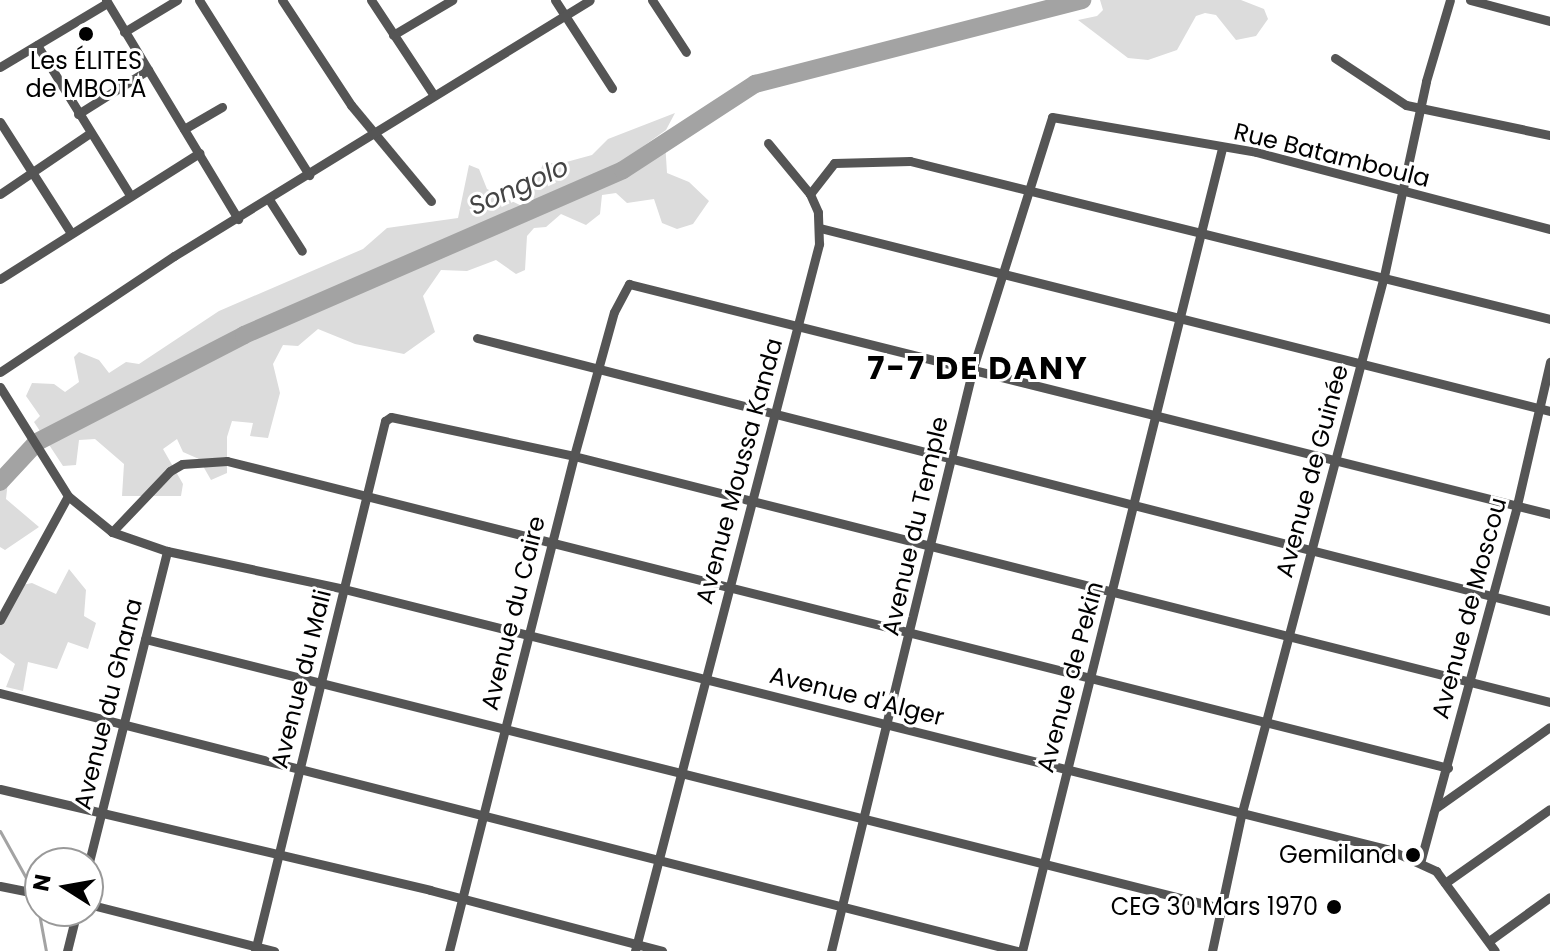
<!DOCTYPE html>
<html>
<head>
<meta charset="utf-8">
<style>
	body { margin:0 }
	#map { position:relative; width:1550px; height:951px; overflow:hidden; background:#fff; font-family:Poppins,sans-serif }
	div>[style] { position:absolute }
	.green>* { inset:0; background:#dcdcdc }
	.stream>* { height:3px; margin:-1.5px; padding:0 1.5px; transform-origin:1.5px; border-radius:1.5px; background:#a3a3a3 }
	.river>* { height:18px; margin:-9px; padding:0 9px; transform-origin:9px; border-radius:9px; background:#a3a3a3 }
	.minor>* { height:9px; margin:-4.5px; padding:0 4.5px; transform-origin:4.5px; border-radius:4.5px; background:#555 }
	.dots>* { width:22px; height:22px; translate:-50% -50%; box-sizing:border-box; border:4px solid #fff; border-radius:50% }
	span { translate:-50% -50%; white-space:nowrap; text-align:center; line-height:1.15; -webkit-text-stroke:6px #fff; paint-order:stroke }
	.poi-label { font-size:24px; color:#000 }
	.right { translate:-100% -50%; text-align:right }
	.street-label { font-size:24px; color:#000 }
	.water-label { font-size:26px; color:#444; font-style:italic }
	.district-label { font-size:32px; color:#000; font-weight:700; letter-spacing:2px }
	.north { position:absolute; left:24px; top:847px; width:80px; height:80px; box-sizing:border-box; background:#fff; border:2px solid #999; border-radius:50%; rotate:281deg; font-size:22px; font-weight:700; line-height:32px; text-align:center; color:#000 }
	.north::after { content:''; display:block; margin:auto; width:28px; height:36px; background:#000; clip-path:polygon(50% 0,100% 100%,50% 72%,0 100%) }
</style>
</head>
<body>
<div id="map">
	<div class="green">
		<i style="clip-path:polygon(1100px 0,1241px 0,1264px 9px,1268px 19px,1256px 36px,1236px 40px,1216px 15px,1205px 13px,1196px 16px,1177px 50px,1148px 60px,1128px 58px,1078px 20px,1097px 16px,1103px 10px)"></i>
		<i style="clip-path:polygon(675px 113px,666px 130px,600px 177px,580px 181px,537px 206px,236px 331px,167px 370px,177px 375px,288px 318px,618px 175px,644px 161px,665px 141px,667px 173px,689px 182px,709px 201px,693px 224px,677px 229px,662px 223px,654px 199px,627px 203px,616px 193px,602px 195px,600px 214px,586px 225px,561px 214px,546px 227px,534px 228px,527px 236px,525px 270px,516px 274px,496px 260px,467px 271px,441px 270px,423px 296px,435px 332px,404px 354px,355px 344px,318px 329px,298px 346px,283px 345px,273px 364px,280px 393px,268px 438px,250px 436px,253px 423px,232px 421px,227px 437px,227px 473px,211px 480px,199px 459px,183px 452px,177px 439px,163px 449px,183px 484px,181px 496px,122px 496px,124px 464px,95px 439px,79px 440px,76px 465px,63px 466px,34px 422px,40px 416px,26px 396px,32px 383px,54px 384px,65px 392px,79px 382px,74px 357px,79px 352px,99px 360px,109px 373px,126px 362px,139px 364px,219px 311px,363px 249px,387px 228px,458px 218px,469px 165px,479px 169px,487px 189px,526px 208px,534px 200px,531px 191px,544px 162px,559px 164px,592px 155px,608px 139px)"></i>
		<i style="clip-path:polygon(23px 450px,28px 457px,8px 481px,6px 499px,39px 527px,5px 550px,0 547px,0 475px)"></i>
		<i style="clip-path:polygon(69px 569px,86px 590px,84px 616px,96px 623px,88px 649px,68px 642px,57px 669px,28px 662px,23px 691px,6px 687px,15px 664px,0 653px,0 620px,22px 585px,32px 583px,56px 594px)"></i>
	</div>
	<div class="stream">
		<i style="left:0;top:831px;width:60px;rotate:60.9deg"></i>
		<i style="left:38px;top:908px;width:44px;rotate:79.5deg"></i>
	</div>
	<div class="river">
		<i style="left:0;top:482px;width:54px;rotate:-47.2deg"></i>
		<i style="left:37px;top:442px;width:233px;rotate:-27.3deg"></i>
		<i style="left:244px;top:335px;width:413px;rotate:-23.5deg"></i>
		<i style="left:623px;top:170px;width:158px;rotate:-33.1deg"></i>
		<i style="left:755px;top:84px;width:338px;rotate:-14.4deg"></i>
	</div>
	<div class="minor">
		<i style="left:106px;top:0;width:256px;rotate:58.9deg"></i>
		<i style="left:199px;top:0;width:207px;rotate:57.8deg"></i>
		<i style="left:282px;top:0;width:126px;rotate:56.7deg"></i>
		<i style="left:351px;top:105px;width:125px;rotate:50.2deg"></i>
		<i style="left:371px;top:0;width:113px;rotate:56.6deg"></i>
		<i style="left:555px;top:0;width:105px;rotate:57.1deg"></i>
		<i style="left:652px;top:0;width:62px;rotate:56.8deg"></i>
		<i style="left:1470px;top:0;width:83px;rotate:14.7deg"></i>
		<i style="left:124px;top:32px;width:62px;rotate:-31.1deg"></i>
		<i style="left:393px;top:35px;width:69px;rotate:-30.7deg"></i>
		<i style="left:37px;top:45px;width:176px;rotate:58.2deg"></i>
		<i style="left:1335px;top:58px;width:85px;rotate:33.5deg"></i>
		<i style="left:1406px;top:105px;width:147px;rotate:11.8deg"></i>
		<i style="left:0;top:67px;width:125px;rotate:-30.9deg"></i>
		<i style="left:78px;top:114px;width:83px;rotate:-32.2deg"></i>
		<i style="left:0;top:122px;width:132px;rotate:57.4deg"></i>
		<i style="left:184px;top:129px;width:44px;rotate:-30.1deg"></i>
		<i style="left:0;top:194px;width:109px;rotate:-34.1deg"></i>
		<i style="left:810px;top:194px;width:39px;rotate:-52deg"></i>
		<i style="left:834px;top:163px;width:76px;rotate:-1.5deg"></i>
		<i style="left:910px;top:161px;width:659px;rotate:13.87deg"></i>
		<i style="left:270px;top:201px;width:59px;rotate:57.4deg"></i>
		<i style="left:820px;top:228px;width:753px;rotate:14.07deg"></i>
		<i style="left:0;top:279px;width:236px;rotate:-32.3deg"></i>
		<i style="left:477px;top:338px;width:1107px;rotate:14.27deg"></i>
		<i style="left:0;top:372px;width:209px;rotate:-33.7deg"></i>
		<i style="left:174px;top:256px;width:488px;rotate:-31.6deg"></i>
		<i style="left:0;top:387px;width:128px;rotate:58deg"></i>
		<i style="left:68px;top:496px;width:57px;rotate:39.3deg"></i>
		<i style="left:112px;top:532px;width:58px;rotate:19.1deg"></i>
		<i style="left:167px;top:551px;width:181px;rotate:12.1deg"></i>
		<i style="left:344px;top:589px;width:1078px;rotate:14.01deg"></i>
		<i style="left:1390px;top:850px;width:51px;rotate:24.5deg"></i>
		<i style="left:1436px;top:871px;width:99px;rotate:53.6deg"></i>
		<i style="left:112px;top:532px;width:84px;rotate:-46.4deg"></i>
		<i style="left:170px;top:471px;width:14px;rotate:-30deg"></i>
		<i style="left:182px;top:464px;width:45px;rotate:-3.8deg"></i>
		<i style="left:227px;top:461px;width:1259px;rotate:14.11deg"></i>
		<i style="left:0;top:620px;width:141px;rotate:-61.3deg"></i>
		<i style="left:145px;top:639px;width:1109px;rotate:14.04deg"></i>
		<i style="left:0;top:693px;width:1049px;rotate:14.23deg"></i>
		<i style="left:0;top:789px;width:442px;rotate:13.2deg"></i>
		<i style="left:430px;top:890px;width:240px;rotate:14.7deg"></i>
		<i style="left:1437px;top:807px;width:138px;rotate:-35.3deg"></i>
		<i style="left:1420px;top:863px;width:371px;rotate:-74.8deg"></i>
		<i style="left:1517px;top:505px;width:147px;rotate:-77deg"></i>
		<i style="left:88px;top:866px;width:325px;rotate:-75.9deg"></i>
		<i style="left:1445px;top:883px;width:128px;rotate:-35.2deg"></i>
		<i style="left:0;top:886px;width:41px;rotate:11.3deg"></i>
		<i style="left:88px;top:904px;width:192px;rotate:14.2deg"></i>
		<i style="left:1489px;top:941px;width:75px;rotate:-35.8deg"></i>
		<i style="left:67px;top:951px;width:41px;rotate:-76deg"></i>
		<i style="left:255px;top:951px;width:546px;rotate:-76.22deg"></i>
		<i style="left:385px;top:421px;width:7px;rotate:-34deg"></i>
		<i style="left:391px;top:417px;width:187px;rotate:12deg"></i>
		<i style="left:574px;top:456px;width:1007px;rotate:14.15deg"></i>
		<i style="left:449px;top:951px;width:511px;rotate:-75.83deg"></i>
		<i style="left:574px;top:456px;width:149px;rotate:-74.5deg"></i>
		<i style="left:614px;top:312px;width:32px;rotate:-62deg"></i>
		<i style="left:629px;top:284px;width:949px;rotate:14.02deg"></i>
		<i style="left:635px;top:951px;width:731px;rotate:-75.41deg"></i>
		<i style="left:819px;top:244px;width:32px;rotate:-92deg"></i>
		<i style="left:818px;top:212px;width:20px;rotate:-114deg"></i>
		<i style="left:810px;top:194px;width:66px;rotate:-129.5deg"></i>
		<i style="left:831px;top:951px;width:600px;rotate:-76.31deg"></i>
		<i style="left:973px;top:368px;width:263px;rotate:-72.5deg"></i>
		<i style="left:1052px;top:117px;width:207px;rotate:9.7deg"></i>
		<i style="left:1256px;top:152px;width:304px;rotate:14.7deg"></i>
		<i style="left:1022px;top:951px;width:828px;rotate:-76.01deg"></i>
		<i style="left:1212px;top:951px;width:138px;rotate:-77.9deg"></i>
		<i style="left:1241px;top:816px;width:559px;rotate:-75.17deg"></i>
		<i style="left:1384px;top:276px;width:199px;rotate:-77.8deg"></i>
		<i style="left:1426px;top:81px;width:84px;rotate:-73.5deg"></i>
	</div>
	<div class="dots">
		<i style="left:86px;top:34px;background:#000"></i>
		<i style="left:1413px;top:855px;background:#000"></i>
		<i style="left:1334px;top:907px;background:#000"></i>
	</div>
	<div class="poi-label">
		<span style="left:86px;top:75px">Les ÉLITES<br>de MBOTA</span>
		<span class="right" style="left:1397px;top:855px">Gemiland</span>
		<span class="right" style="left:1318px;top:907px">CEG 30 Mars 1970</span>
	</div>
	<div class="street-label">
		<span style="left:1332px;top:155px;rotate:14deg">Rue Batamboula</span>
		<span style="left:739px;top:471px;rotate:-75deg">Avenue Moussa Kanda</span>
		<span style="left:1312px;top:471px;rotate:-75deg">Avenue de Guinée</span>
		<span style="left:915px;top:526px;rotate:-77deg">Avenue du Temple</span>
		<span style="left:1469px;top:608px;rotate:-75deg">Avenue de Moscou</span>
		<span style="left:513px;top:613px;rotate:-76deg">Avenue du Caire</span>
		<span style="left:1070px;top:677px;rotate:-75deg">Avenue de Pekin</span>
		<span style="left:301px;top:679px;rotate:-76deg">Avenue du Mali</span>
		<span style="left:857px;top:696px;rotate:14deg">Avenue d'Alger</span>
		<span style="left:108px;top:704px;rotate:-76deg">Avenue du Ghana</span>
	</div>
	<div class="water-label">
		<span style="left:519px;top:187px;rotate:-24deg">Songolo</span>
	</div>
	<div class="district-label">
		<span style="left:978px;top:368px">7-7 DE DANY</span>
	</div>
	<div class="north">N</div>
</div>
</body>
</html>
